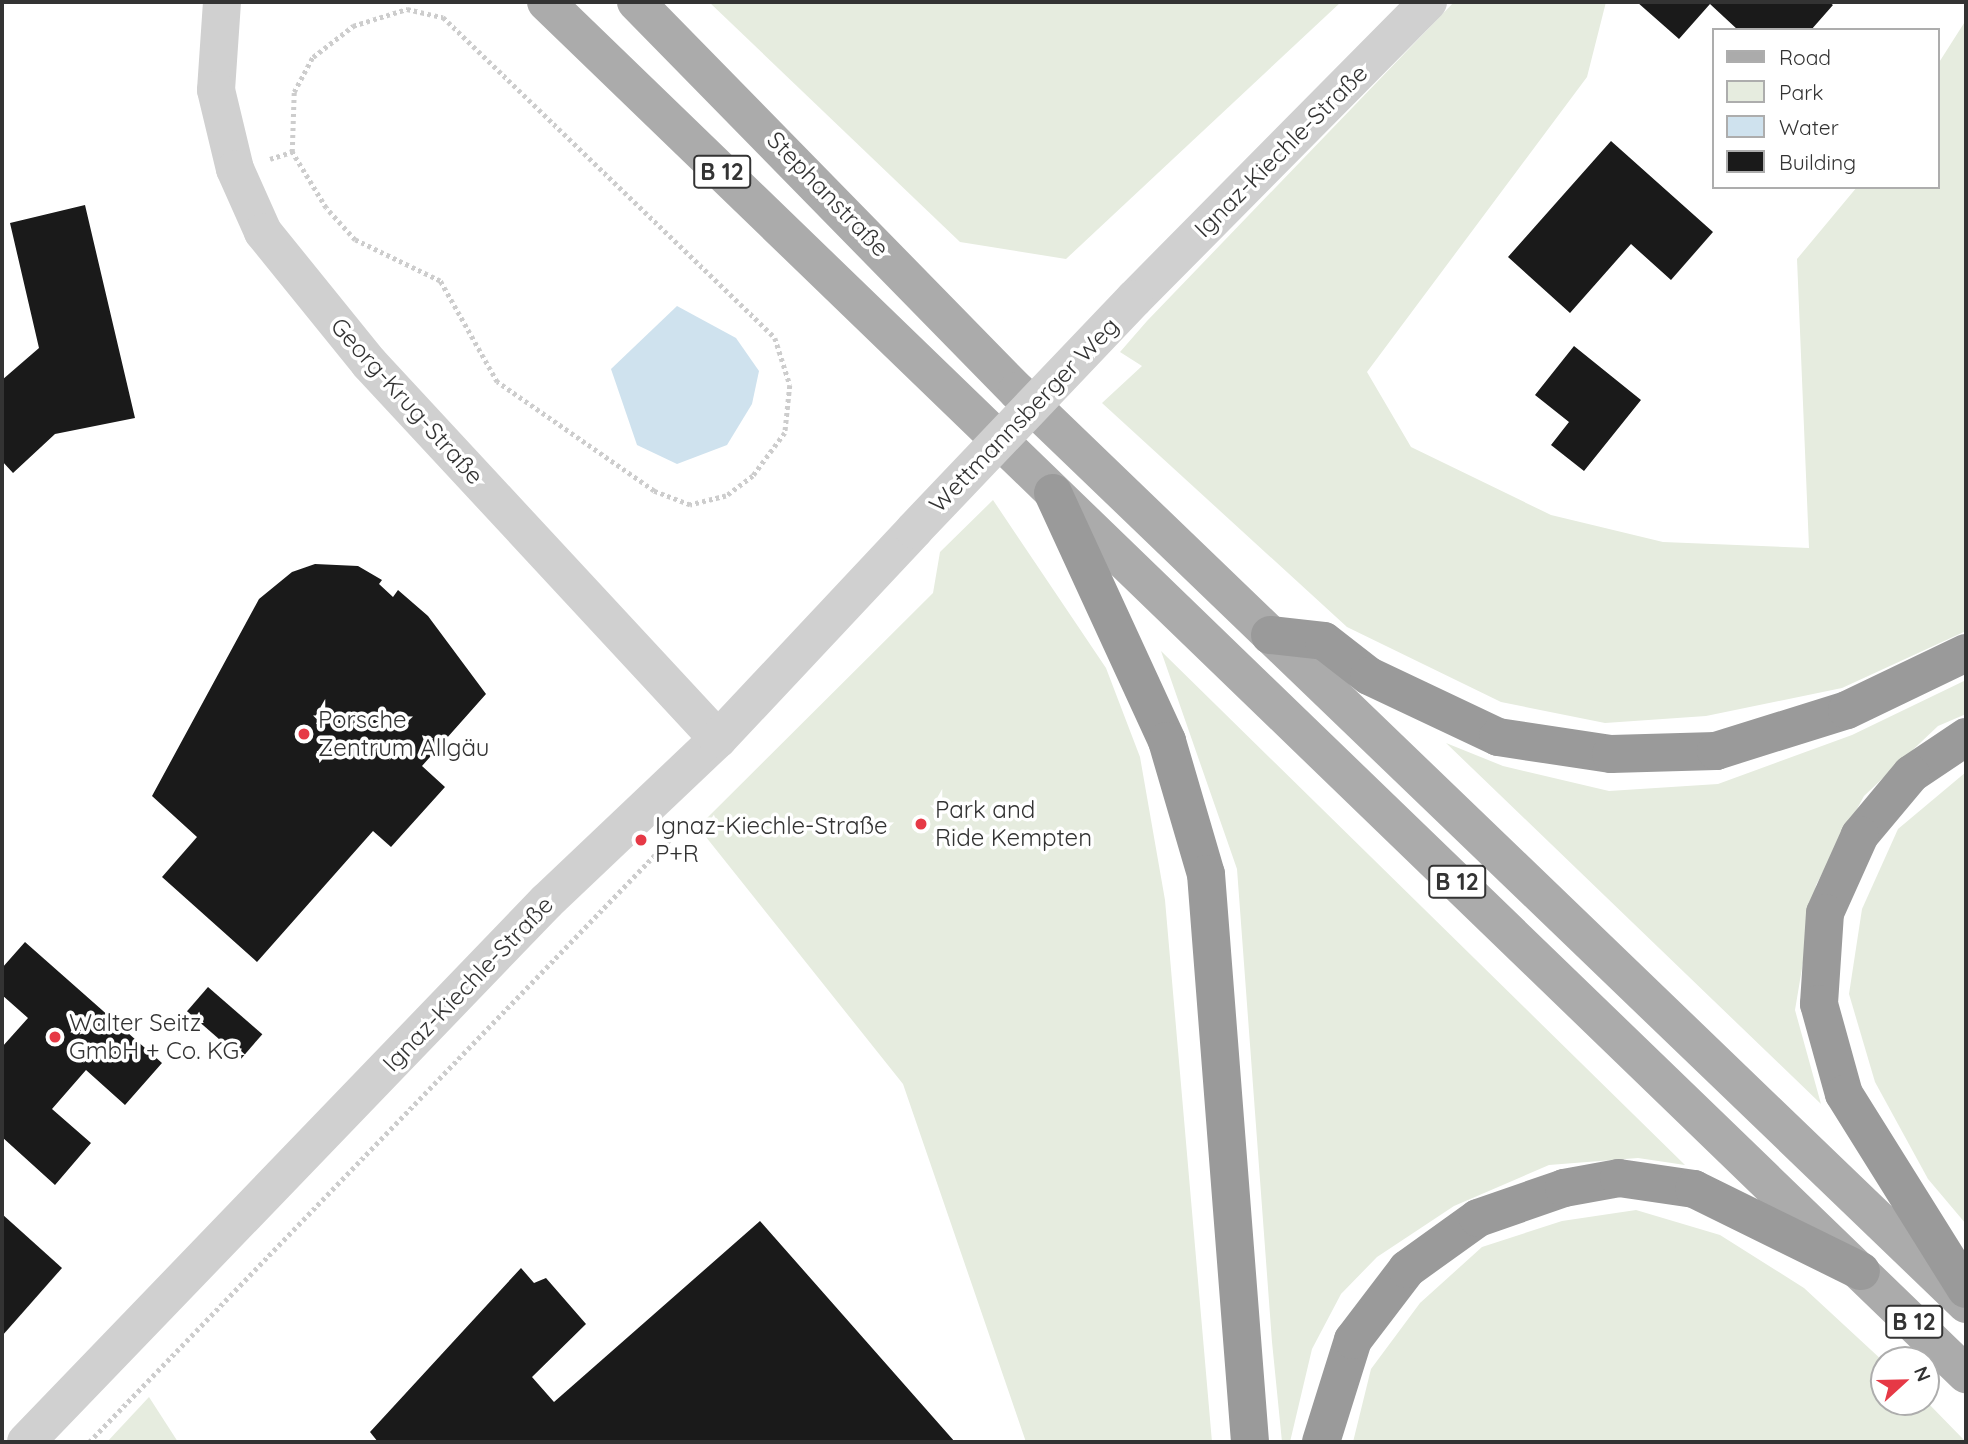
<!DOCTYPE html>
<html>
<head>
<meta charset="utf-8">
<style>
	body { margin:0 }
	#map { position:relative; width:1968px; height:1444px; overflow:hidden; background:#fff; font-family:Quicksand,sans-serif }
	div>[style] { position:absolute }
	.green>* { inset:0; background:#e6ecdf }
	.water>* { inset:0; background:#cfe2ee }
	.building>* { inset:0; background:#1a1a1a; transform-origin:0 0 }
	.path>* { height:4.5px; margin-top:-2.25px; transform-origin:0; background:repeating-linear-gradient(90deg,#cdcdcd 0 3.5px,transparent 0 7px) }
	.minor>* { height:38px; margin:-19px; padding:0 19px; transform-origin:19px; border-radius:19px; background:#d0d0d0 }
	.major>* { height:38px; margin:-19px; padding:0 19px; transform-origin:19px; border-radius:19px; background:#ababab }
	.highway>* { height:38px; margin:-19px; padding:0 19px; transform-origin:19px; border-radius:19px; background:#9a9a9a }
	.minor-bridge>* { height:38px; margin:-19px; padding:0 19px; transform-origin:19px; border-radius:19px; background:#d0d0d0 }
	.dots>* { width:19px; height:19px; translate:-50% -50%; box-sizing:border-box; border:4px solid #fff; border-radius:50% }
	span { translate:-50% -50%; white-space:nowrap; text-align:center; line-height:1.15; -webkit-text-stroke:7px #fff; paint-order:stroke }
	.shield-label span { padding:2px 5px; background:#fff; border:2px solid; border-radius:5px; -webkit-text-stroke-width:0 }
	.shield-label { font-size:23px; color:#333; font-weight:700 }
	.street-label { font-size:24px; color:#333 }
	.poi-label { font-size:24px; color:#333 }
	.left { translate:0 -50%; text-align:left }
	.frame { position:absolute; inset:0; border:4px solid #333; pointer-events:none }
	.legend { position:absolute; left:1712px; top:28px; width:228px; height:161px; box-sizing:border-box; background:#fff; border:2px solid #adadad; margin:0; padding:9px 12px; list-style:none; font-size:21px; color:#333 }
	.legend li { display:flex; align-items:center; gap:14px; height:35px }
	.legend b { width:35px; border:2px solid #adadad }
	.north { position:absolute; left:1870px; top:1346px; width:70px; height:70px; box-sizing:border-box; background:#fff; border:2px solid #adadad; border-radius:50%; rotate:68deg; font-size:19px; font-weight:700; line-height:28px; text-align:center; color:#333 }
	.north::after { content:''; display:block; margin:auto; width:24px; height:32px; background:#e63946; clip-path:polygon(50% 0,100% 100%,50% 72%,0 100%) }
</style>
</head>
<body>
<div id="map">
	<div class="green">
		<i style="clip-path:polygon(709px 2px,1341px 2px,1066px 259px,960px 242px)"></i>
		<i style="clip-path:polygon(1454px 2px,1606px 2px,1587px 77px,1367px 372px,1411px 447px,1551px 515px,1663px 542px,1809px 548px,1797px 259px,1857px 187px,1938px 187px,1938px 64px,1966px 20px,1966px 631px,1842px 688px,1706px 716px,1605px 723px,1501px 702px,1347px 627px,1102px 403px,1142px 366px,1120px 352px,1147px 321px)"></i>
		<i style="clip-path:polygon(993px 500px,1106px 668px,1140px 757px,1165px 900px,1212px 1442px,1026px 1442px,903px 1084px,698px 827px,933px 593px,940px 552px)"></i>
		<i style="clip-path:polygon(1161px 651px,1685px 1165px,1638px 1158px,1549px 1165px,1454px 1206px,1377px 1257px,1341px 1294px,1312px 1349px,1290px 1442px,1282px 1442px,1272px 1342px,1237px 869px)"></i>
		<i style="clip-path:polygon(1966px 680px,1966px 714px,1938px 726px,1864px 796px,1816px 885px,1795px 1010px,1821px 1104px,1446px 743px,1503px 766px,1609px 791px,1718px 784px,1852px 735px)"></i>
		<i style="clip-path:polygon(1966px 772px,1966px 1224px,1928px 1179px,1875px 1082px,1849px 994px,1862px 909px,1898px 829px)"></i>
		<i style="clip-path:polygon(1636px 1210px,1720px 1235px,1804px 1288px,1884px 1362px,1884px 1402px,1926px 1401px,1966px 1442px,1353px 1442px,1371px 1369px,1420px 1303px,1482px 1247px,1562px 1221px)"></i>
		<i style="clip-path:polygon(149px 1397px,178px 1442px,107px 1442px)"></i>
	</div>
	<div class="water">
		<i style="clip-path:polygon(677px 306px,736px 338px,759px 371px,752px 404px,727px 445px,677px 464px,637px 445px,611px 369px)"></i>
	</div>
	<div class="building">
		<i style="clip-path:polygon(1637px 2px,1829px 2px,1833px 5px,1811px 30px,1738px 30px,1710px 4px,1679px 39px)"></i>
		<i style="clip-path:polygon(1611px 141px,1713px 232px,1671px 280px,1631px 244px,1570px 313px,1508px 257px)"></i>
		<i style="clip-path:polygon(85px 205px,135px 418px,55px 434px,13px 473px,2px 461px,2px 380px,39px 348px,10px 223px)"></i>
		<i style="clip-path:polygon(1574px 346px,1641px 400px,1584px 471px,1551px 445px,1569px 422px,1535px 395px)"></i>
		<i style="clip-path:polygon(315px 564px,358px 566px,382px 580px,379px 584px,393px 597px,398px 590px,428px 616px,486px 694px,422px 766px,445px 787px,391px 847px,373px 831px,257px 962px,162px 877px,197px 837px,152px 796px,259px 599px,292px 572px)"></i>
		<i style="clip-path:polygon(25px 942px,162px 1063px,125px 1105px,86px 1070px,52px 1109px,91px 1143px,55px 1185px,2px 1137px,2px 1047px,28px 1018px,2px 995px,2px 968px)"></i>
		<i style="left:208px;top:987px;width:72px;height:32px;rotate:41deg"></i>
		<i style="clip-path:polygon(2px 1214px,62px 1268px,2px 1336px)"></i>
		<i style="clip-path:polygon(760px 1221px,955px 1442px,378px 1442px,370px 1432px,521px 1268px,534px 1283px,546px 1278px,586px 1324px,532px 1377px,554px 1402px)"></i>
	</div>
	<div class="path">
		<i style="left:270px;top:159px;width:23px;rotate:-18deg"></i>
		<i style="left:292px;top:152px;width:60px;rotate:-88.1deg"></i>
		<i style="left:294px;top:92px;width:40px;rotate:-62deg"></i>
		<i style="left:313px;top:57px;width:51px;rotate:-37.8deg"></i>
		<i style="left:353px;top:26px;width:57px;rotate:-17.5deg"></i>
		<i style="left:407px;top:9px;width:37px;rotate:13deg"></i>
		<i style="left:443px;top:17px;width:462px;rotate:44deg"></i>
		<i style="left:775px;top:338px;width:49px;rotate:72.3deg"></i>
		<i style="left:790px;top:385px;width:48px;rotate:95.9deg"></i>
		<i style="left:785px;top:433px;width:54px;rotate:126.7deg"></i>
		<i style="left:753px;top:476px;width:34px;rotate:143deg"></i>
		<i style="left:726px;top:496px;width:37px;rotate:166deg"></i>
		<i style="left:690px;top:505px;width:39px;rotate:-159deg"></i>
		<i style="left:654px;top:491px;width:191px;rotate:-145.2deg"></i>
		<i style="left:497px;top:382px;width:116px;rotate:-119.4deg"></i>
		<i style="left:440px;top:281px;width:94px;rotate:-154.2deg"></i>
		<i style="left:355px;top:240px;width:43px;rotate:-132.2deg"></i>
		<i style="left:326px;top:208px;width:66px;rotate:-121.3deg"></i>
		<i style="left:89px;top:1442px;width:843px;rotate:-46.06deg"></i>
	</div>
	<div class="minor">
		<i style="left:222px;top:2px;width:88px;rotate:93.9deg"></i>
		<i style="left:216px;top:90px;width:81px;rotate:76.5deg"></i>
		<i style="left:235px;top:169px;width:69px;rotate:66deg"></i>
		<i style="left:263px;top:232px;width:169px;rotate:51deg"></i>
		<i style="left:369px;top:363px;width:513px;rotate:47.13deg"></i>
		<i style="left:1134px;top:299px;width:418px;rotate:-45.3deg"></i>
		<i style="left:26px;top:1442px;width:750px;rotate:-46.08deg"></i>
		<i style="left:546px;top:902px;width:237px;rotate:-43.5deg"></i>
		<i style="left:718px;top:739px;width:287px;rotate:-46.8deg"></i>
	</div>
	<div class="major">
		<i style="left:546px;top:2px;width:1975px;rotate:44.02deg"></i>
		<i style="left:636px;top:2px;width:545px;rotate:45.6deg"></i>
		<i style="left:1017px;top:391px;width:1317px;rotate:43.89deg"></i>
	</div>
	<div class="highway">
		<i style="left:1053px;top:493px;width:273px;rotate:65.3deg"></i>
		<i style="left:1167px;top:741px;width:139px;rotate:73.7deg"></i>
		<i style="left:1206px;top:874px;width:570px;rotate:85.57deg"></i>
		<i style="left:1270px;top:635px;width:54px;rotate:6.3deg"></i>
		<i style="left:1324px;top:641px;width:57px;rotate:37.9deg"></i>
		<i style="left:1369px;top:676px;width:143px;rotate:25.3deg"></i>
		<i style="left:1498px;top:737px;width:114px;rotate:8.6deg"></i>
		<i style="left:1611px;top:754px;width:105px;rotate:-1.6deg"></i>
		<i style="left:1716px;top:751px;width:137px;rotate:-17.4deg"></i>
		<i style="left:1847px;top:710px;width:132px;rotate:-25.6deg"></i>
		<i style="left:1966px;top:737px;width:66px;rotate:146.1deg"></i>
		<i style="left:1911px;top:774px;width:80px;rotate:129.9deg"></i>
		<i style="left:1860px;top:835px;width:85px;rotate:114.2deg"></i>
		<i style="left:1825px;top:913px;width:91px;rotate:93.8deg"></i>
		<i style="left:1819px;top:1004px;width:93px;rotate:74.5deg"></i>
		<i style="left:1844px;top:1094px;width:230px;rotate:58deg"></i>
		<i style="left:1321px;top:1442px;width:107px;rotate:-72.6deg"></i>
		<i style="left:1353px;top:1340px;width:89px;rotate:-52.7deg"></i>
		<i style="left:1407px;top:1269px;width:87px;rotate:-35.7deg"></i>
		<i style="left:1478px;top:1218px;width:91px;rotate:-19.2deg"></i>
		<i style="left:1564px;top:1188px;width:56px;rotate:-10.3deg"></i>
		<i style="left:1619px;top:1178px;width:76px;rotate:8.3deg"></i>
		<i style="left:1694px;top:1189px;width:186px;rotate:26.2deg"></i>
	</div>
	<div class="minor-bridge">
		<i style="left:914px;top:530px;width:319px;rotate:-46.4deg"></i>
	</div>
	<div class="dots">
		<i style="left:304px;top:734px;background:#e63946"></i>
		<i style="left:921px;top:824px;background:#e63946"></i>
		<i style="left:641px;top:840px;background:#e63946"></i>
		<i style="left:55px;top:1037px;background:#e63946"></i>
	</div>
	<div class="shield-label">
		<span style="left:722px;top:172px">B 12</span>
		<span style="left:1457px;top:882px">B 12</span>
		<span style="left:1914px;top:1322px">B 12</span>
	</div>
	<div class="street-label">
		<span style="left:1281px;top:151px;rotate:-45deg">Ignaz-Kiechle-Straße</span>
		<span style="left:828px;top:194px;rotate:46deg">Stephanstraße</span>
		<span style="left:407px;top:401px;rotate:48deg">Georg-Krug-Straße</span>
		<span style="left:1024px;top:415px;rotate:-46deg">Wettmannsberger Weg</span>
		<span style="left:468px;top:984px;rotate:-46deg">Ignaz-Kiechle-Straße</span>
	</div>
	<div class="poi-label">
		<span class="left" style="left:318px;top:734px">Porsche<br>Zentrum Allgäu</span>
		<span class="left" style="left:935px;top:824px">Park and<br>Ride Kempten</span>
		<span class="left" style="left:655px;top:840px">Ignaz-Kiechle-Straße<br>P+R</span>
		<span class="left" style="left:69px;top:1037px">Walter Seitz<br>GmbH + Co. KG</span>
	</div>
	<div class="frame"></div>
	<ul class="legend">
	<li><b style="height:9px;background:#ababab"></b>Road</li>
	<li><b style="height:19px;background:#e6ecdf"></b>Park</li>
	<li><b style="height:19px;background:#cfe2ee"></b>Water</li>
	<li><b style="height:19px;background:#1a1a1a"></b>Building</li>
	</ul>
	<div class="north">N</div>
</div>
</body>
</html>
